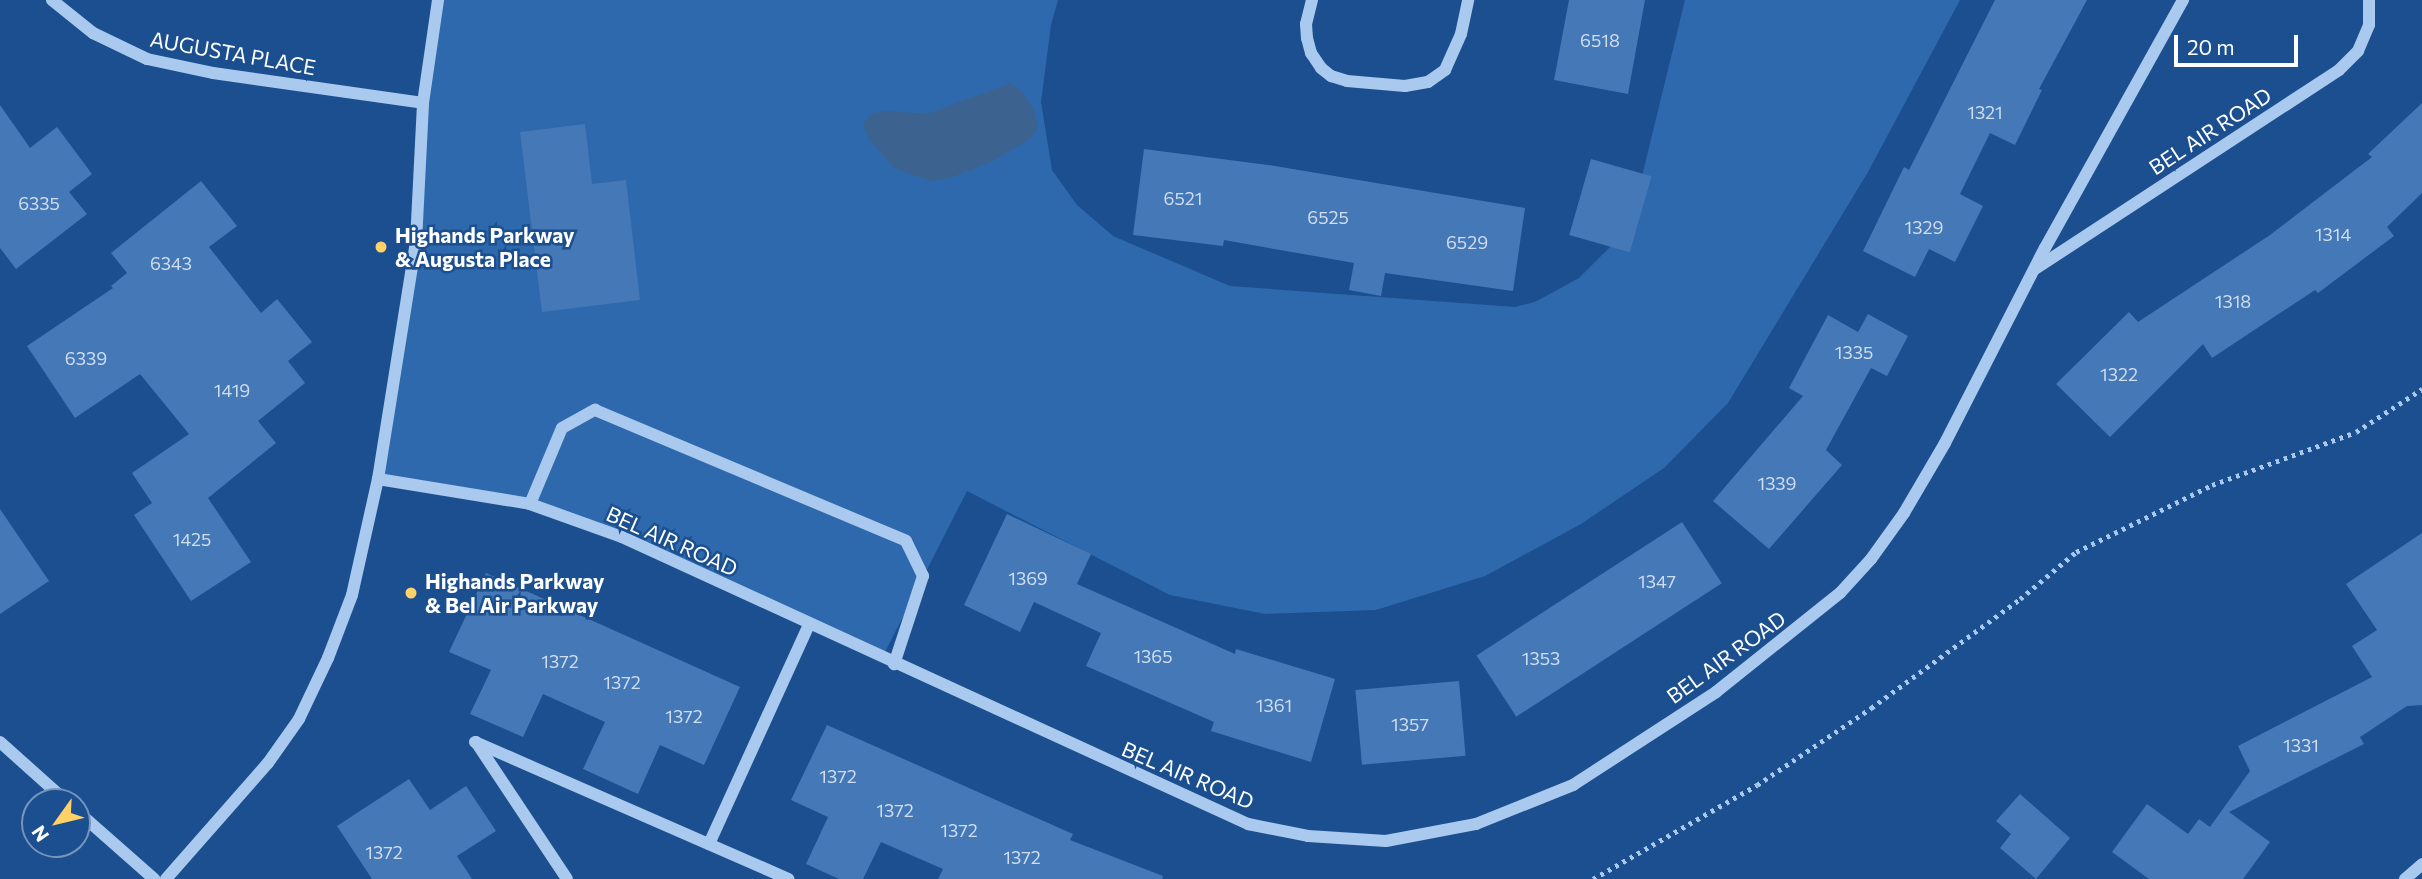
<!DOCTYPE html>
<html>
<head>
<meta charset="utf-8">
<style>
	body { margin:0 }
	#map { position:relative; width:2422px; height:879px; overflow:hidden; background:#1b4f8f; font-family:Commissioner,sans-serif }
	div>[style] { position:absolute }
	.green>* { inset:0; background:#2e69ad }
	.water>* { inset:0; background:#3c6290 }
	.building>* { inset:0; background:#4478b7; transform-origin:0 0 }
	.path>* { height:4.5px; margin-top:-2.25px; transform-origin:0; background:repeating-linear-gradient(90deg,#a9c9ee 0 3.5px,transparent 0 8.5px) }
	.minor>* { height:12px; margin:-6px; padding:0 6px; transform-origin:6px; border-radius:6px; background:#a9c9ee }
	.dots>* { width:19px; height:19px; translate:-50% -50%; box-sizing:border-box; border:4px solid #1b4f8f; border-radius:50% }
	span { translate:-50% -50%; white-space:nowrap; text-align:center; line-height:1.15; -webkit-text-stroke:5px #1b4f8f; paint-order:stroke }
	.number-label { font-size:18px; color:#d0dded }
	.number-label span { -webkit-text-stroke-width:0 }
	.street-label { font-size:21px; color:#fff }
	.poi-label { font-size:21px; color:#fff; font-weight:700 }
	.left { translate:0 -50%; text-align:left }
	.north { position:absolute; left:21px; top:788px; width:70px; height:70px; box-sizing:border-box; background:#1b4f8f; border:2px solid #7695bc; border-radius:50%; rotate:236deg; font-size:19px; font-weight:700; line-height:28px; text-align:center; color:#fff }
	.north::after { content:''; display:block; margin:auto; width:24px; height:32px; background:#ffd166; clip-path:polygon(50% 0,100% 100%,50% 72%,0 100%) }
	.scale { position:absolute; left:2174px; top:35px; width:124px; height:32px; box-sizing:border-box; border:4px solid #fff; border-top:0; padding-left:9px; font-size:21px; line-height:24px; white-space:nowrap; color:#fff; -webkit-text-stroke:5px #1b4f8f; paint-order:stroke }
</style>
</head>
<body>
<div id="map">
	<div class="green">
		<i style="clip-path:polygon(438px 0,1058px 0,1051px 25px,1041px 102px,1052px 170px,1077px 205px,1113px 236px,1230px 286px,1515px 307px,1535px 302px,1579px 278px,1614px 243px,1632px 217px,1685px 0,1960px 0,1868px 172px,1728px 403px,1664px 468px,1581px 524px,1485px 576px,1376px 610px,1265px 614px,1170px 595px,967px 491px,882px 658px,622px 537px,530px 504px,378px 479px,416px 242px)"></i>
	</div>
	<div class="water">
		<i style="clip-path:polygon(1011px 83px,1024px 94px,1033px 109px,1038px 127px,1031px 138px,993px 161px,950px 178px,930px 181px,894px 168px,868px 138px,863px 124px,871px 114px,885px 111px,927px 114px)"></i>
	</div>
	<div class="building">
		<i style="clip-path:polygon(1569px 0,1645px 0,1628px 94px,1554px 80px)"></i>
		<i style="clip-path:polygon(1995px 0,2087px 0,2039px 89px,2042px 90px,2015px 145px,1990px 133px,1960px 194px,1983px 206px,1955px 262px,1929px 249px,1915px 277px,1863px 251px,1904px 167px,1909px 170px)"></i>
		<i style="clip-path:polygon(2422px 103px,2422px 193px,2387px 227px,2394px 236px,2318px 293px,2315px 290px,2212px 358px,2203px 344px,2110px 437px,2056px 384px,2129px 312px,2138px 322px,2270px 235px,2372px 157px,2368px 154px)"></i>
		<i style="clip-path:polygon(0 105px,30px 148px,57px 127px,92px 174px,69px 192px,87px 214px,16px 269px,0 248px)"></i>
		<i style="clip-path:polygon(585px 124px,592px 184px,626px 180px,640px 300px,542px 312px,520px 132px)"></i>
		<i style="clip-path:polygon(1144px 149px,1275px 166px,1525px 208px,1513px 291px,1385px 273px,1381px 296px,1349px 290px,1354px 263px,1224px 240px,1223px 246px,1133px 235px)"></i>
		<i style="left:1591px;top:159px;width:63px;height:79px;rotate:16deg"></i>
		<i style="clip-path:polygon(201px 181px,237px 226px,209px 247px,261px 313px,277px 299px,312px 342px,288px 361px,305px 383px,258px 421px,276px 443px,208px 498px,251px 562px,191px 601px,134px 515px,152px 503px,132px 473px,189px 434px,140px 374px,75px 418px,27px 346px,113px 288px,111px 286px,127px 273px,111px 253px)"></i>
		<i style="clip-path:polygon(1868px 314px,1908px 336px,1887px 376px,1871px 368px,1826px 450px,1842px 465px,1769px 549px,1713px 501px,1803px 396px,1789px 388px,1828px 315px,1858px 332px)"></i>
		<i style="clip-path:polygon(0 509px,49px 581px,0 614px)"></i>
		<i style="clip-path:polygon(1007px 514px,1091px 554px,1077px 584px,1235px 654px,1236px 649px,1335px 679px,1311px 762px,1211px 731px,1214px 722px,1086px 666px,1101px 633px,1034px 602px,1020px 632px,964px 605px)"></i>
		<i style="left:1682px;top:522px;width:73px;height:245px;rotate:57deg"></i>
		<i style="clip-path:polygon(2422px 533px,2422px 705px,2407px 706px,2360px 737px,2364px 744px,2229px 812px,2270px 842px,2243px 879px,2149px 879px,2112px 852px,2147px 804px,2188px 834px,2199px 819px,2210px 827px,2250px 771px,2238px 746px,2372px 677px,2352px 646px,2377px 630px,2346px 584px)"></i>
		<i style="clip-path:polygon(486px 573px,740px 687px,704px 765px,660px 745px,638px 794px,583px 769px,605px 722px,543px 694px,523px 737px,470px 714px,491px 670px,449px 652px)"></i>
		<i style="left:1459px;top:681px;width:75px;height:104px;rotate:85deg"></i>
		<i style="clip-path:polygon(827px 725px,1073px 834px,1070px 840px,1163px 876px,1162px 879px,938px 879px,943px 869px,881px 842px,863px 879px,839px 879px,806px 864px,828px 817px,791px 800px)"></i>
		<i style="clip-path:polygon(409px 779px,430px 810px,466px 786px,496px 831px,457px 856px,472px 879px,372px 879px,337px 826px)"></i>
		<i style="clip-path:polygon(2020px 794px,2070px 838px,2036px 879px,2000px 848px,2011px 834px,1996px 821px)"></i>
	</div>
	<div class="path">
		<i style="left:1593px;top:879px;width:189px;rotate:-29.8deg"></i>
		<i style="left:1757px;top:785px;width:138px;rotate:-34deg"></i>
		<i style="left:1871px;top:708px;width:185px;rotate:-36.2deg"></i>
		<i style="left:2020px;top:599px;width:73px;rotate:-40deg"></i>
		<i style="left:2076px;top:552px;width:152px;rotate:-26.2deg"></i>
		<i style="left:2212px;top:485px;width:153px;rotate:-20.2deg"></i>
		<i style="left:2356px;top:432px;width:79px;rotate:-33.1deg"></i>
	</div>
	<div class="minor">
		<i style="left:52px;top:0;width:53px;rotate:38.8deg"></i>
		<i style="left:93px;top:33px;width:60px;rotate:25.7deg"></i>
		<i style="left:147px;top:59px;width:67px;rotate:12deg"></i>
		<i style="left:213px;top:73px;width:212px;rotate:8.1deg"></i>
		<i style="left:1312px;top:0;width:25px;rotate:104deg"></i>
		<i style="left:1306px;top:24px;width:14px;rotate:86deg"></i>
		<i style="left:1307px;top:38px;width:16px;rotate:75deg"></i>
		<i style="left:1311px;top:53px;width:18px;rotate:56deg"></i>
		<i style="left:1321px;top:68px;width:13px;rotate:39deg"></i>
		<i style="left:1331px;top:76px;width:17px;rotate:17deg"></i>
		<i style="left:1347px;top:81px;width:58px;rotate:4.9deg"></i>
		<i style="left:1405px;top:86px;width:23px;rotate:-10deg"></i>
		<i style="left:1428px;top:82px;width:21px;rotate:-35deg"></i>
		<i style="left:1445px;top:70px;width:39px;rotate:-66deg"></i>
		<i style="left:1461px;top:34px;width:35px;rotate:-78deg"></i>
		<i style="left:2035px;top:269px;width:363px;rotate:-33.2deg"></i>
		<i style="left:2339px;top:70px;width:27px;rotate:-45deg"></i>
		<i style="left:2358px;top:51px;width:28px;rotate:-67deg"></i>
		<i style="left:2369px;top:25px;width:25px;rotate:-90deg"></i>
		<i style="left:378px;top:479px;width:154px;rotate:9.3deg"></i>
		<i style="left:530px;top:504px;width:98px;rotate:19.7deg"></i>
		<i style="left:622px;top:537px;width:689px;rotate:24.63deg"></i>
		<i style="left:1248px;top:824px;width:61px;rotate:11.3deg"></i>
		<i style="left:1308px;top:836px;width:78px;rotate:3.7deg"></i>
		<i style="left:1386px;top:841px;width:92px;rotate:-10.7deg"></i>
		<i style="left:1476px;top:824px;width:105px;rotate:-21.9deg"></i>
		<i style="left:1573px;top:785px;width:171px;rotate:-33deg"></i>
		<i style="left:1716px;top:692px;width:159px;rotate:-38.6deg"></i>
		<i style="left:1840px;top:593px;width:46px;rotate:-47.6deg"></i>
		<i style="left:1871px;top:559px;width:57px;rotate:-54.3deg"></i>
		<i style="left:1904px;top:513px;width:81px;rotate:-59.6deg"></i>
		<i style="left:1945px;top:443px;width:219px;rotate:-62.9deg"></i>
		<i style="left:2045px;top:248px;width:284px;rotate:-60.9deg"></i>
		<i style="left:530px;top:504px;width:82px;rotate:-67.2deg"></i>
		<i style="left:562px;top:428px;width:38px;rotate:-29deg"></i>
		<i style="left:595px;top:410px;width:337px;rotate:22.8deg"></i>
		<i style="left:906px;top:541px;width:39px;rotate:64deg"></i>
		<i style="left:923px;top:576px;width:93px;rotate:108.2deg"></i>
		<i style="left:0;top:742px;width:90px;rotate:41.8deg"></i>
		<i style="left:475px;top:742px;width:342px;rotate:23.6deg"></i>
		<i style="left:476px;top:742px;width:164px;rotate:56.4deg"></i>
		<i style="left:77px;top:811px;width:103px;rotate:41.4deg"></i>
		<i style="left:709px;top:844px;width:241px;rotate:-65.5deg"></i>
		<i style="left:166px;top:879px;width:154px;rotate:-48.7deg"></i>
		<i style="left:268px;top:763px;width:54px;rotate:-54.8deg"></i>
		<i style="left:299px;top:719px;width:68px;rotate:-64.6deg"></i>
		<i style="left:328px;top:658px;width:67px;rotate:-69.1deg"></i>
		<i style="left:352px;top:595px;width:119px;rotate:-77.4deg"></i>
		<i style="left:378px;top:479px;width:240px;rotate:-80.9deg"></i>
		<i style="left:416px;top:242px;width:139px;rotate:-87.1deg"></i>
		<i style="left:423px;top:103px;width:104px;rotate:-81.7deg"></i>
		<i style="left:2405px;top:879px;width:23px;rotate:-41deg"></i>
	</div>
	<div class="dots">
		<i style="left:381px;top:247px;background:#ffd166"></i>
		<i style="left:411px;top:593px;background:#ffd166"></i>
	</div>
	<div class="number-label">
		<span style="left:1600px;top:40px">6518</span>
		<span style="left:1985px;top:112px">1321</span>
		<span style="left:1183px;top:198px">6521</span>
		<span style="left:39px;top:203px">6335</span>
		<span style="left:1328px;top:217px">6525</span>
		<span style="left:1924px;top:227px">1329</span>
		<span style="left:2333px;top:234px">1314</span>
		<span style="left:1467px;top:242px">6529</span>
		<span style="left:171px;top:263px">6343</span>
		<span style="left:2233px;top:301px">1318</span>
		<span style="left:1854px;top:352px">1335</span>
		<span style="left:86px;top:358px">6339</span>
		<span style="left:2119px;top:374px">1322</span>
		<span style="left:232px;top:390px">1419</span>
		<span style="left:1777px;top:483px">1339</span>
		<span style="left:192px;top:539px">1425</span>
		<span style="left:1028px;top:578px">1369</span>
		<span style="left:1657px;top:581px">1347</span>
		<span style="left:1153px;top:656px">1365</span>
		<span style="left:1541px;top:658px">1353</span>
		<span style="left:560px;top:661px">1372</span>
		<span style="left:622px;top:682px">1372</span>
		<span style="left:1274px;top:705px">1361</span>
		<span style="left:684px;top:716px">1372</span>
		<span style="left:1410px;top:724px">1357</span>
		<span style="left:2301px;top:745px">1331</span>
		<span style="left:838px;top:776px">1372</span>
		<span style="left:895px;top:810px">1372</span>
		<span style="left:959px;top:830px">1372</span>
		<span style="left:384px;top:852px">1372</span>
		<span style="left:1022px;top:857px">1372</span>
	</div>
	<div class="street-label">
		<span style="left:233px;top:53px;rotate:10deg">AUGUSTA PLACE</span>
		<span style="left:2210px;top:131px;rotate:-33deg">BEL AIR ROAD</span>
		<span style="left:672px;top:541px;rotate:24deg">BEL AIR ROAD</span>
		<span style="left:1726px;top:657px;rotate:-36deg">BEL AIR ROAD</span>
		<span style="left:1188px;top:775px;rotate:23deg">BEL AIR ROAD</span>
	</div>
	<div class="poi-label">
		<span class="left" style="left:395px;top:247px">Highands Parkway<br>&amp; Augusta Place</span>
		<span class="left" style="left:425px;top:593px">Highands Parkway<br>&amp; Bel Air Parkway</span>
	</div>
	<div class="north">N</div>
	<div class="scale">20 m</div>
</div>
</body>
</html>
